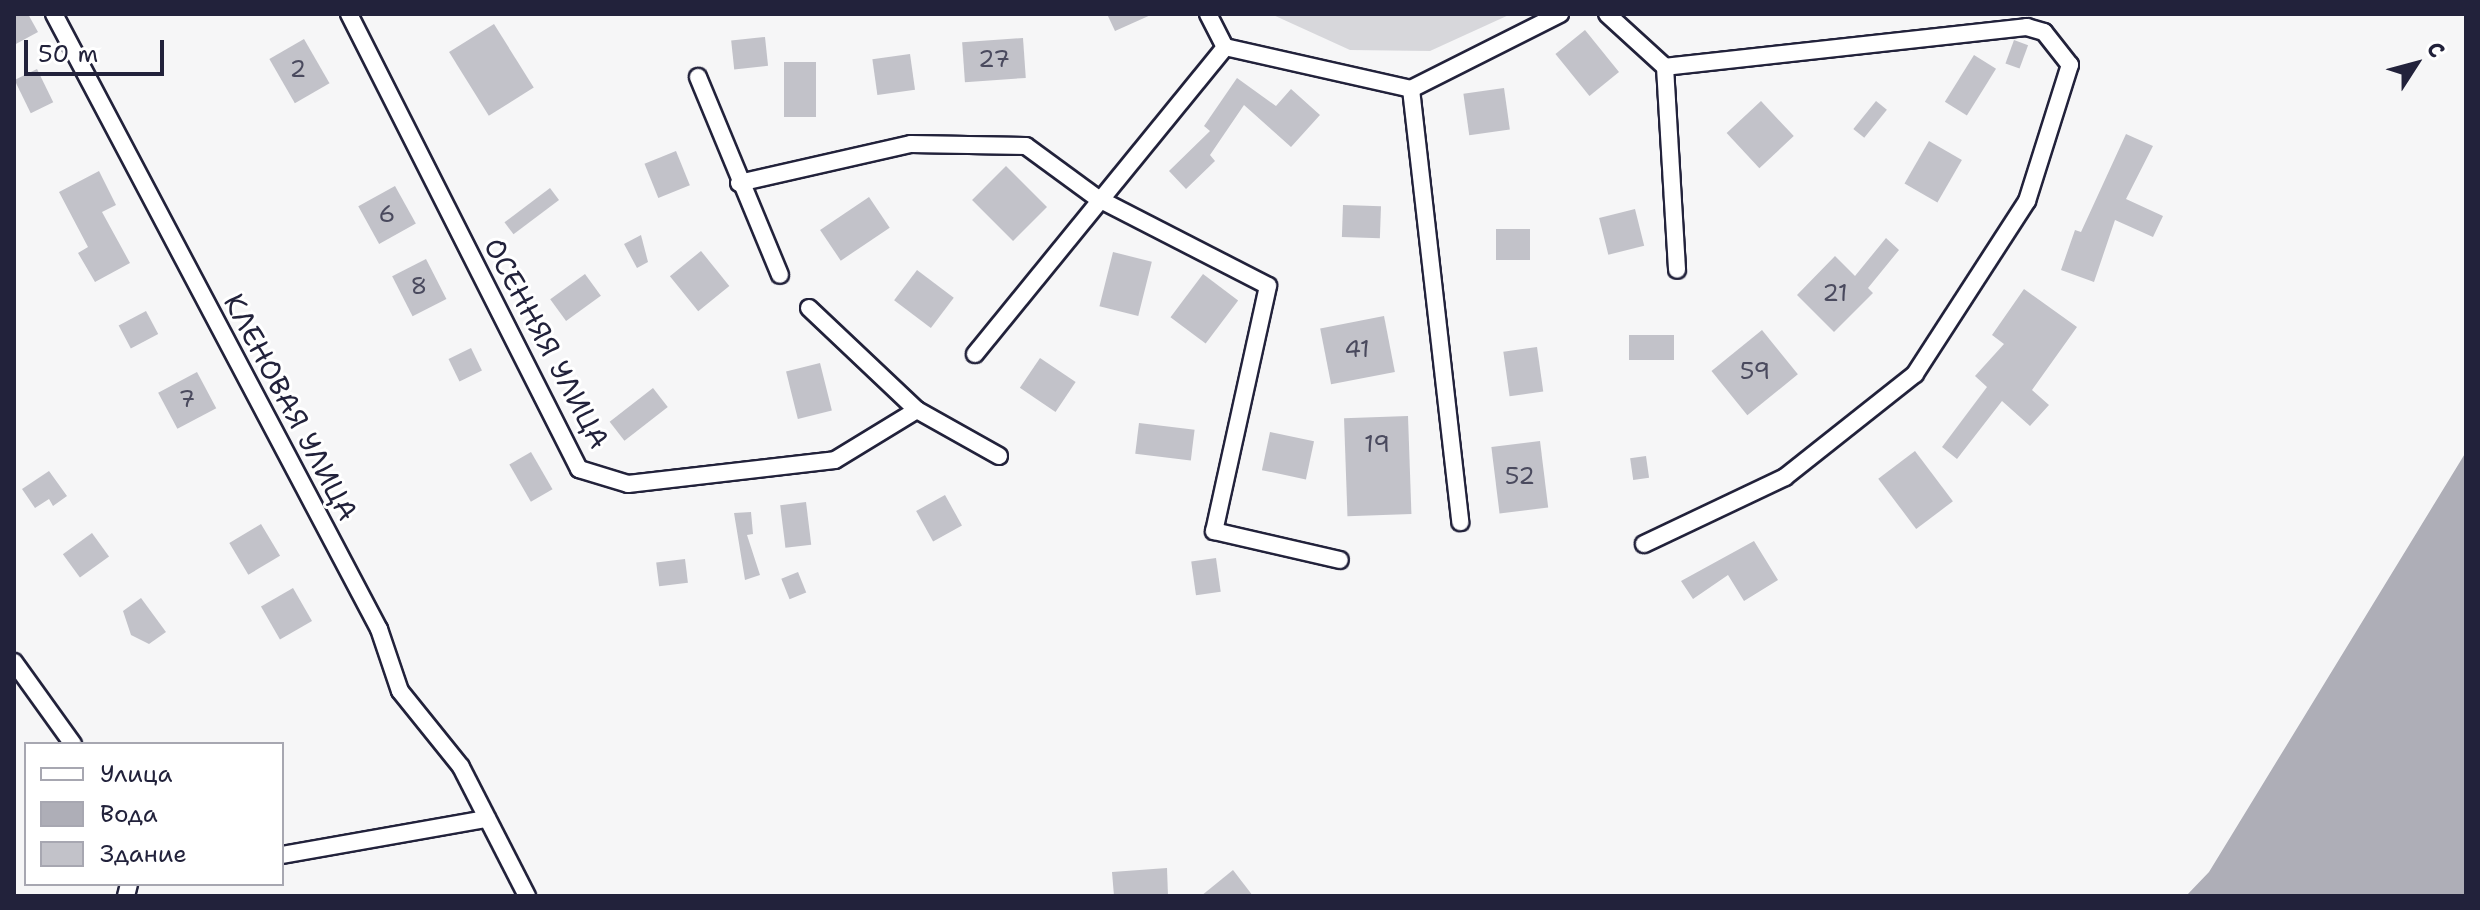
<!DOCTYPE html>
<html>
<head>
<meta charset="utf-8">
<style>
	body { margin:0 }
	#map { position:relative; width:2480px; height:910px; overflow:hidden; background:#f6f6f7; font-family:"Shantell Sans",sans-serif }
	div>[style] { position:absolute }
	.green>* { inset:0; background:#d7d7db }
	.water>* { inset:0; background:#aeaeb7 }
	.building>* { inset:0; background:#c2c2c9; transform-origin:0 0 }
	.roads { filter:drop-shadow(2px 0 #22223b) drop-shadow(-2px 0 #22223b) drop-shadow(0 2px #22223b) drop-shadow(0 -2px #22223b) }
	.minor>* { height:16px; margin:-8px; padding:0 8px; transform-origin:8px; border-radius:8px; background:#fff }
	span { translate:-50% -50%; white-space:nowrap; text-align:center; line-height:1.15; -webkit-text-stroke:6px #fff; paint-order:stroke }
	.number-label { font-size:24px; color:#4a4a5e }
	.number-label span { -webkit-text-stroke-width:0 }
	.street-label { font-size:28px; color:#22223b }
	.frame { position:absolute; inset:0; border:16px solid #22223b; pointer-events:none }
	.legend { position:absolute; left:24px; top:742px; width:260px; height:144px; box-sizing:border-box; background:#fff; border:2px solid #a7a7b1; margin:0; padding:10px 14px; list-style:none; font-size:24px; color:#22223b }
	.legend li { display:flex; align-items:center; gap:16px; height:40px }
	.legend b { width:40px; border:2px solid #a7a7b1 }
	.north { position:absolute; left:2376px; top:24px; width:80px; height:80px; -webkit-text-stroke:6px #fff; paint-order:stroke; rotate:54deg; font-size:22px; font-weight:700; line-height:32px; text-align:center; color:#22223b }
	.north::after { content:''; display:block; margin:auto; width:28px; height:36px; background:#22223b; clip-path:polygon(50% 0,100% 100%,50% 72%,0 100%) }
	.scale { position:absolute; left:24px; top:40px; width:140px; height:36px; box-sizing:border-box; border:4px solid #22223b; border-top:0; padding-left:10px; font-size:24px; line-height:28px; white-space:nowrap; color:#22223b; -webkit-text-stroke:6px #fff; paint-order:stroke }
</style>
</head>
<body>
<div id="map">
	<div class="green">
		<i style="clip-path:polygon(1271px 14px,1511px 14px,1430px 51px,1350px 50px)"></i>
	</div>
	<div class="water">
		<i style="clip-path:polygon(2466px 452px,2466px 896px,2186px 896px,2209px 872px)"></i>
	</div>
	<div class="building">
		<i style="clip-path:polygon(14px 14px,28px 14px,38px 32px,14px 45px)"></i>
		<i style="clip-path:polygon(1107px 14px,1153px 14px,1115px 31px)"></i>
		<i style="left:494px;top:24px;width:75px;height:53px;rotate:58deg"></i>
		<i style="left:1585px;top:30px;width:54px;height:38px;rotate:51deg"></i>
		<i style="left:765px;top:37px;width:29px;height:34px;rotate:84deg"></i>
		<i style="left:1023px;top:38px;width:40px;height:61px;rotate:86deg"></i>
		<i style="left:304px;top:39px;width:51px;height:40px;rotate:60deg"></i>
		<i style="left:2014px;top:40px;width:15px;height:25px;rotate:20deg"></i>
		<i style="left:910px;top:54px;width:36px;height:38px;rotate:82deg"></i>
		<i style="left:1974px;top:55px;width:26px;height:55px;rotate:32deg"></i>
		<i style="left:784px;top:62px;width:32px;height:55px"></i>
		<i style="left:37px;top:69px;width:37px;height:25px;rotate:64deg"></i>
		<i style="clip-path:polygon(1237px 78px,1276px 106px,1291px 89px,1320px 115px,1291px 147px,1244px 105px,1210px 155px,1215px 161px,1186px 189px,1169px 171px,1210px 131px,1204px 126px)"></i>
		<i style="left:1504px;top:88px;width:42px;height:41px;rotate:82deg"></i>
		<i style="left:1761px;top:101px;width:48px;height:47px;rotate:47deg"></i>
		<i style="left:1876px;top:101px;width:14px;height:36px;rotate:39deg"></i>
		<i style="clip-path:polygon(2126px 134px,2153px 146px,2126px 199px,2163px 216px,2153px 237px,2115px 220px,2094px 282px,2061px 270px,2075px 230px,2081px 232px)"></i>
		<i style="left:1929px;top:141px;width:38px;height:49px;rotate:30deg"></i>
		<i style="left:676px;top:151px;width:37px;height:34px;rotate:68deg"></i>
		<i style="left:1006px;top:166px;width:58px;height:48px;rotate:45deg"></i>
		<i style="clip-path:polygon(99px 171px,116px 205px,102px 212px,130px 263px,95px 282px,78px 253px,88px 247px,59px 192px)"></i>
		<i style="left:395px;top:186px;width:43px;height:42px;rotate:61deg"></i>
		<i style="left:550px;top:188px;width:15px;height:57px;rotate:53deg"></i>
		<i style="left:869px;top:197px;width:37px;height:59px;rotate:56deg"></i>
		<i style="left:1343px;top:205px;width:38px;height:32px;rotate:2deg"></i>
		<i style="left:1635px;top:209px;width:38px;height:37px;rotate:76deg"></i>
		<i style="left:1496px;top:229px;width:34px;height:31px"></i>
		<i style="clip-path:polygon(641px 235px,648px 262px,637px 268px,624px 244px)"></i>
		<i style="clip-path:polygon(1886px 238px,1899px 250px,1868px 288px,1873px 293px,1834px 332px,1797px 295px,1835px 256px,1855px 276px)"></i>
		<i style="left:701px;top:251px;width:45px;height:40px;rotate:51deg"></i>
		<i style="left:1113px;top:252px;width:40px;height:56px;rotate:14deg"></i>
		<i style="left:426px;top:259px;width:45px;height:38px;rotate:63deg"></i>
		<i style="left:917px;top:270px;width:46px;height:38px;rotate:37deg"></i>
		<i style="left:585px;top:274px;width:27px;height:43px;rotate:54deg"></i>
		<i style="left:1203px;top:274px;width:44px;height:54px;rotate:37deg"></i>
		<i style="clip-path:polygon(2024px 289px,2077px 327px,2032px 390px,2049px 405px,2030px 426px,2002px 401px,1957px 459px,1942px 447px,1987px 387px,1975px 376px,2004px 344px,1992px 335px)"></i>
		<i style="left:146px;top:311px;width:26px;height:31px;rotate:62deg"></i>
		<i style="left:1384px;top:316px;width:57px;height:65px;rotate:79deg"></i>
		<i style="left:1762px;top:330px;width:57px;height:65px;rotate:51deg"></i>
		<i style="left:1629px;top:335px;width:45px;height:25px"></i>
		<i style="left:1537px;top:347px;width:45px;height:34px;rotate:82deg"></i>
		<i style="left:471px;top:348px;width:25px;height:25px;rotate:64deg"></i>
		<i style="left:1040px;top:358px;width:43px;height:36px;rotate:34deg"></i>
		<i style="left:820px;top:363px;width:49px;height:35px;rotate:76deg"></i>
		<i style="left:197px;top:372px;width:41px;height:44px;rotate:62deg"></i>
		<i style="left:653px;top:388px;width:24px;height:55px;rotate:52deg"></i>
		<i style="left:1408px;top:416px;width:98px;height:64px;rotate:88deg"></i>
		<i style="left:1139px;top:423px;width:56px;height:31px;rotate:7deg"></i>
		<i style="left:1270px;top:432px;width:45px;height:39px;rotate:12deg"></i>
		<i style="left:1540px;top:441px;width:67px;height:49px;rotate:83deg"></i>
		<i style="left:1915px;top:451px;width:63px;height:46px;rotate:53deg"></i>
		<i style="left:531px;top:452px;width:43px;height:25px;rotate:60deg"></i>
		<i style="left:1646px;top:456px;width:22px;height:16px;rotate:82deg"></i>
		<i style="clip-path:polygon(49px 471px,67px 496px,53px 506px,49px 499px,35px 508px,22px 489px)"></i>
		<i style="left:945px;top:495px;width:35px;height:33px;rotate:61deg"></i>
		<i style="left:806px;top:502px;width:43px;height:26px;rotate:83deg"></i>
		<i style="clip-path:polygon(751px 512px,753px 534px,747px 535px,760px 575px,745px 580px,734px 513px)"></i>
		<i style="left:261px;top:524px;width:37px;height:37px;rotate:59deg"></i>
		<i style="left:92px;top:533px;width:29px;height:36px;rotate:54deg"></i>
		<i style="clip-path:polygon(1754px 541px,1778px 580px,1744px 601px,1728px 575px,1693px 599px,1681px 581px)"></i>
		<i style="left:1216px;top:558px;width:34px;height:25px;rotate:82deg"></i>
		<i style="left:685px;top:559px;width:24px;height:29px;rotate:83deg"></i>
		<i style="left:798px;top:572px;width:22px;height:18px;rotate:68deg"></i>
		<i style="left:293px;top:588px;width:38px;height:37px;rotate:60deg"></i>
		<i style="clip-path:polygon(141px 598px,166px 632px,149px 644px,131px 635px,123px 611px)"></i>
		<i style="clip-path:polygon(1167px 868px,1168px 896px,1114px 896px,1112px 872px)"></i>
		<i style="clip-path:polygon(1233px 870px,1253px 896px,1201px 896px)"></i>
	</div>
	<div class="roads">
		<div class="minor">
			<i style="left:54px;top:14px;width:696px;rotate:62.15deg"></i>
			<i style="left:379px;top:629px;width:65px;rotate:71.3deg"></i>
			<i style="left:400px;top:691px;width:97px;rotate:51.2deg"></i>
			<i style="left:461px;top:767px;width:145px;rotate:62.9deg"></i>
			<i style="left:349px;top:14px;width:510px;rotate:63.18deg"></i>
			<i style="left:579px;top:469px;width:51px;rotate:17deg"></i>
			<i style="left:628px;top:484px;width:208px;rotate:-6.6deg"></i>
			<i style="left:835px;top:460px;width:96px;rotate:-31.4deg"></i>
			<i style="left:1208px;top:14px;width:37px;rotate:63deg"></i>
			<i style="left:1225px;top:47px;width:191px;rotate:12.7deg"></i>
			<i style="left:1411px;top:89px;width:167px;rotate:-26.7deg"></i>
			<i style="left:1607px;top:14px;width:79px;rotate:42.4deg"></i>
			<i style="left:1665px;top:67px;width:203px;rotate:86.6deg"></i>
			<i style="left:698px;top:77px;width:214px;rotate:67.5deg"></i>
			<i style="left:1411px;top:89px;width:436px;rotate:83.5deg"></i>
			<i style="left:739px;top:183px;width:176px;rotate:-12.8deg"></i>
			<i style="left:911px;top:144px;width:115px;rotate:1deg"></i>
			<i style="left:1026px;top:146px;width:88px;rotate:36.2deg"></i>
			<i style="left:1097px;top:198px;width:192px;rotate:27.2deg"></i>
			<i style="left:1268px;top:286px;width:251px;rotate:102.4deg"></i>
			<i style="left:1214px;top:531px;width:129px;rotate:13deg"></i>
			<i style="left:809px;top:308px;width:149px;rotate:43.4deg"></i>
			<i style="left:917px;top:410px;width:94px;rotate:29.3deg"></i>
			<i style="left:975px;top:354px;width:396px;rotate:-50.8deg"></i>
			<i style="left:1644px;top:544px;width:156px;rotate:-25.4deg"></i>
			<i style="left:1785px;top:477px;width:166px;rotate:-38.4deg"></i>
			<i style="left:1915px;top:374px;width:206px;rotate:-57.1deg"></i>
			<i style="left:2027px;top:201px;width:143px;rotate:-72.5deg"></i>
			<i style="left:2070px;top:65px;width:42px;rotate:-128.2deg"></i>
			<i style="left:2044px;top:32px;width:18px;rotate:-164deg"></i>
			<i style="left:2027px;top:27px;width:364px;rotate:173.7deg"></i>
			<i style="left:14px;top:662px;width:101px;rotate:54.3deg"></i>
			<i style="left:282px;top:855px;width:208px;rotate:-10deg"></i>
			<i style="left:126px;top:896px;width:12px;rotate:-76deg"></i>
		</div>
	</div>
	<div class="number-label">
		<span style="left:994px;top:60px">27</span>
		<span style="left:298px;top:70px">2</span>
		<span style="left:387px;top:215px">6</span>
		<span style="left:419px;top:287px">8</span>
		<span style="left:1835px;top:294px">21</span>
		<span style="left:1357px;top:350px">41</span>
		<span style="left:1755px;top:372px">59</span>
		<span style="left:187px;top:400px">7</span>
		<span style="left:1377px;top:445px">19</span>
		<span style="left:1520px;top:477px">52</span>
	</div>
	<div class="street-label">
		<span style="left:547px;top:343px;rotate:62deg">ОСЕННЯЯ УЛИЦА</span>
		<span style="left:291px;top:407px;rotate:62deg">КЛЕНОВАЯ УЛИЦА</span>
	</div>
	<div class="frame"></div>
	<ul class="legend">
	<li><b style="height:10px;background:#fff"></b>Улица</li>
	<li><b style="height:22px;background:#aeaeb7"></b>Вода</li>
	<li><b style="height:22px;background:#c2c2c9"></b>Здание</li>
	</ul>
	<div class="north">С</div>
	<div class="scale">50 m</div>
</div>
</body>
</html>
